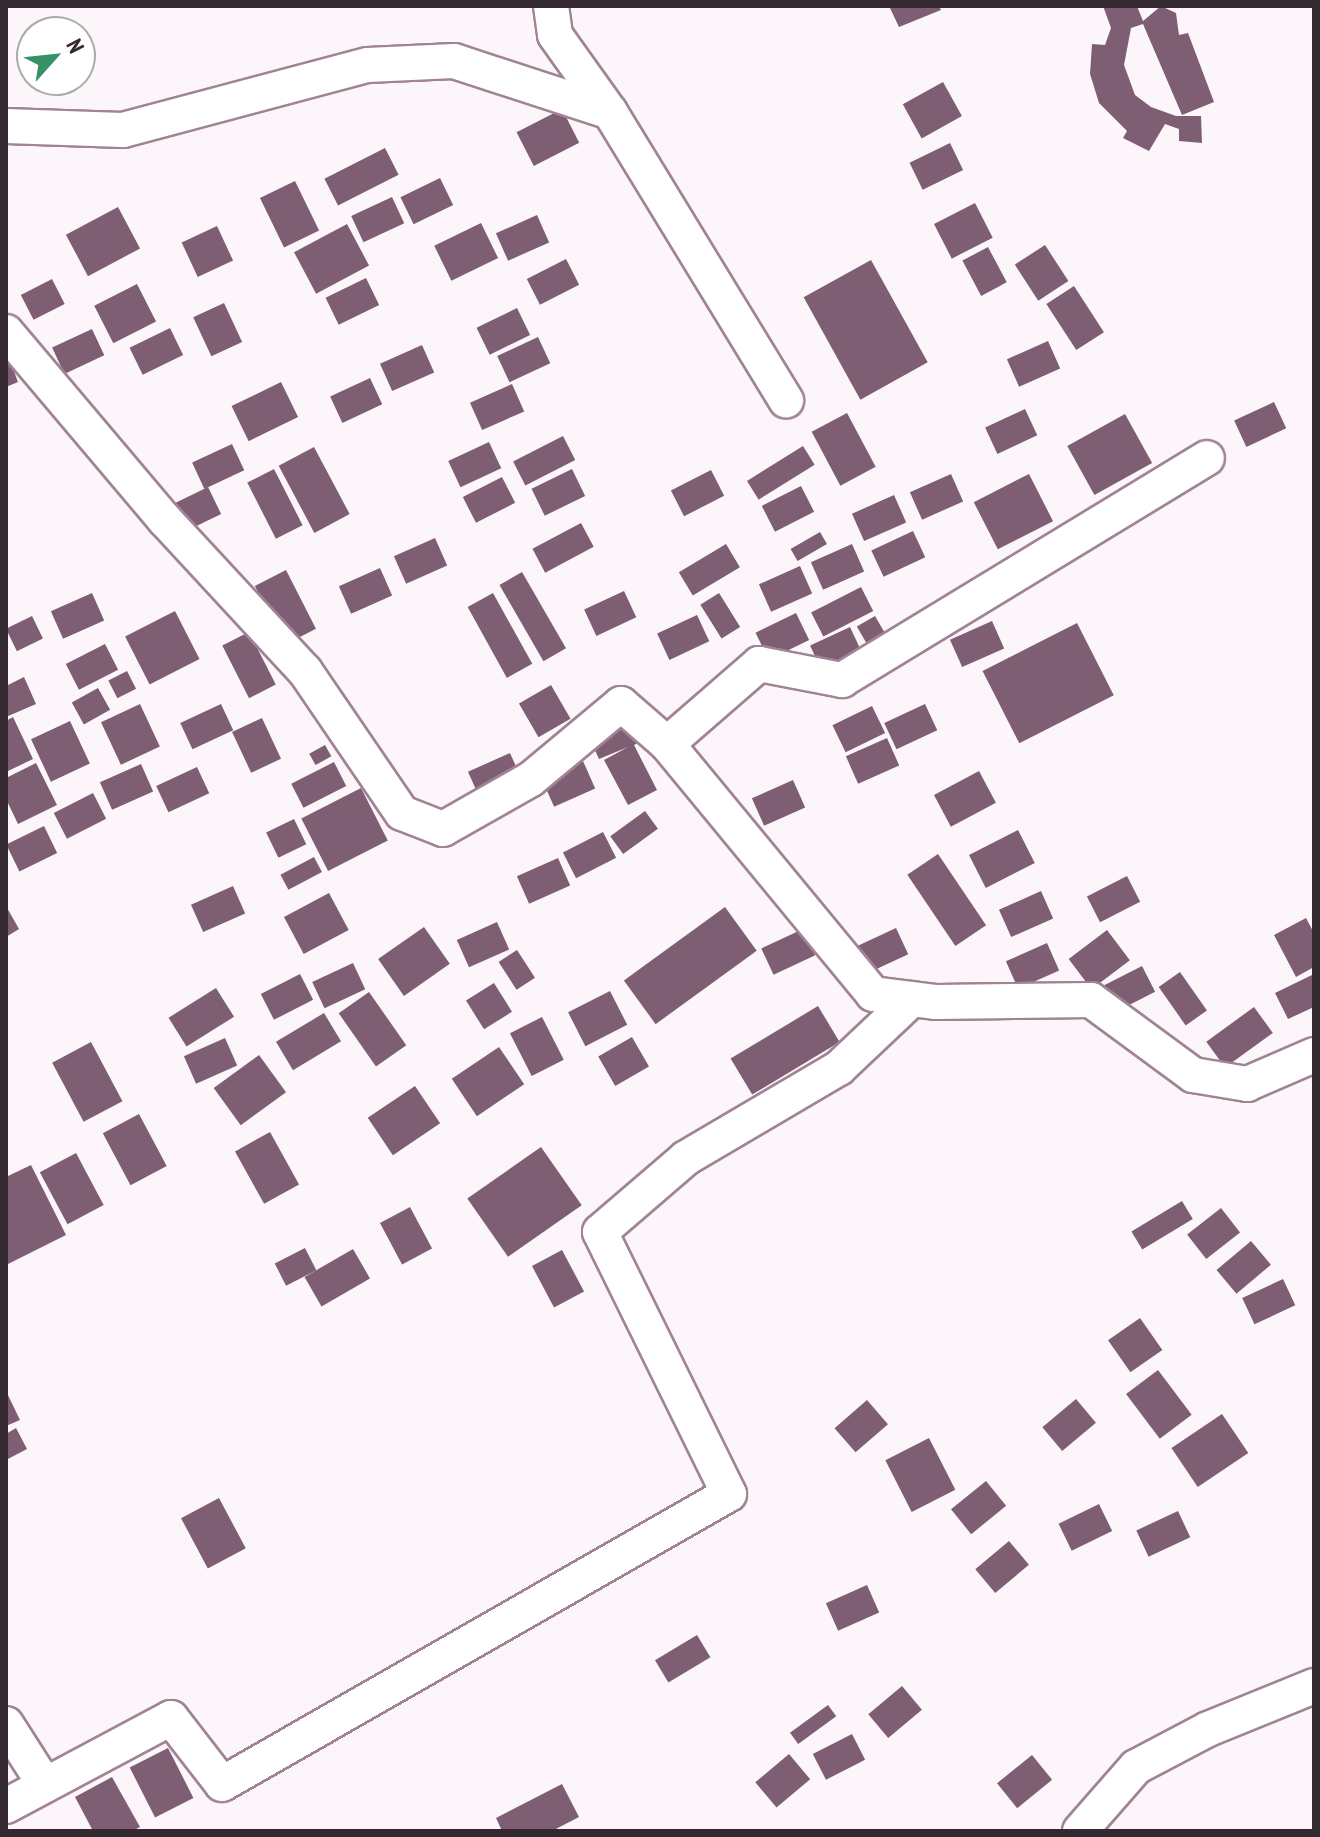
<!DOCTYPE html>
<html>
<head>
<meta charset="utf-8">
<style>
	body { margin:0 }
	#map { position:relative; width:1320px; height:1837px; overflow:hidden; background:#fcf6fa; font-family:"PT Sans Narrow",sans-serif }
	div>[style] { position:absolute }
	.building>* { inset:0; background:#7e5e73; transform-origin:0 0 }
	.roads { filter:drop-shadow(2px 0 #a08496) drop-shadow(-2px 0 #a08496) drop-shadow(0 2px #a08496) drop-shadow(0 -2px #a08496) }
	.minor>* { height:34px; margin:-17px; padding:0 17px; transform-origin:17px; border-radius:17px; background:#fff }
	span { translate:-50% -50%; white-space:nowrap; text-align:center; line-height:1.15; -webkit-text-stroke:8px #fff; paint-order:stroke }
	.frame { position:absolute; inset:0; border:8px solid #352931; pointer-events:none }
	.north { position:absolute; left:16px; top:16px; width:80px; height:80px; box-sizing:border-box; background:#fff; border:2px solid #aea9ad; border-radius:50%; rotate:63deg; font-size:22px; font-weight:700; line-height:32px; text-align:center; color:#352931 }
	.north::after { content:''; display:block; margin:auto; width:28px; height:36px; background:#369167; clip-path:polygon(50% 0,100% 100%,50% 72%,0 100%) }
</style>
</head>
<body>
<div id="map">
	<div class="building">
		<i style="clip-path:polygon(889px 6px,939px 6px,941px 10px,899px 27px)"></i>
		<i style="clip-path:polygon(1103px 6px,1137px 6px,1143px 21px,1161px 6px,1176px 13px,1179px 35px,1188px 33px,1214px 102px,1182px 115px,1143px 24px,1131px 28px,1124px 65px,1135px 95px,1151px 107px,1176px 116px,1201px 116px,1202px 143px,1179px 141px,1179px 129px,1165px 124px,1149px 151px,1123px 138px,1127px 131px,1099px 103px,1090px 74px,1092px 44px,1105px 45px,1111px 28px)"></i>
		<i style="left:943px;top:82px;width:39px;height:46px;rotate:61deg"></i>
		<i style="left:562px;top:109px;width:38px;height:51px;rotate:63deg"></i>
		<i style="left:950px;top:143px;width:30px;height:45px;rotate:64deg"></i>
		<i style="left:385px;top:148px;width:30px;height:68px;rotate:63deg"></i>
		<i style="left:440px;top:178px;width:30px;height:44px;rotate:64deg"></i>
		<i style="left:295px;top:181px;width:55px;height:39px;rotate:64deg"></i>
		<i style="left:392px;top:197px;width:29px;height:45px;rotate:65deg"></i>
		<i style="left:975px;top:203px;width:39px;height:46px;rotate:63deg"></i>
		<i style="left:118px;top:207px;width:47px;height:59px;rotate:62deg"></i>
		<i style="left:537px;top:215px;width:30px;height:45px;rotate:66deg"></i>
		<i style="left:481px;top:223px;width:39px;height:52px;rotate:64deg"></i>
		<i style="left:347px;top:224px;width:47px;height:60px;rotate:62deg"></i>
		<i style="left:217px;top:226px;width:38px;height:39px;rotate:65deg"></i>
		<i style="left:1045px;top:245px;width:43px;height:36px;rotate:57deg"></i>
		<i style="left:988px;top:247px;width:40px;height:29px;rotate:62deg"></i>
		<i style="left:566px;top:259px;width:29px;height:44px;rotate:63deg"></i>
		<i style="left:871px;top:260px;width:117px;height:77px;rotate:61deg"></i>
		<i style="left:366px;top:278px;width:30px;height:45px;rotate:64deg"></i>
		<i style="left:52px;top:279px;width:28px;height:35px;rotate:63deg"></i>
		<i style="left:137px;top:284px;width:42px;height:48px;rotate:63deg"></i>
		<i style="left:1074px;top:286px;width:55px;height:33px;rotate:57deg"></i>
		<i style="left:224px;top:303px;width:43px;height:34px;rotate:65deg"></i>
		<i style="left:517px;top:308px;width:30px;height:45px;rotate:64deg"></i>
		<i style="left:170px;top:328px;width:30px;height:45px;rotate:64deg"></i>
		<i style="left:92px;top:329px;width:29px;height:44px;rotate:65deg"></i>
		<i style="left:538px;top:337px;width:29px;height:45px;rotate:65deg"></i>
		<i style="left:1048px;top:341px;width:30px;height:45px;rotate:66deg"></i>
		<i style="left:422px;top:345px;width:30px;height:46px;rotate:66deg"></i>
		<i style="clip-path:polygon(6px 350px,18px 382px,6px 387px)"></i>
		<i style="left:370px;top:378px;width:29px;height:44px;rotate:65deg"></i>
		<i style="left:281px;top:382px;width:39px;height:55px;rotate:64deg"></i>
		<i style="left:512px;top:384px;width:30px;height:46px;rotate:66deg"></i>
		<i style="left:1274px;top:402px;width:29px;height:44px;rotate:65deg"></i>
		<i style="left:1025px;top:409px;width:29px;height:44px;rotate:65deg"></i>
		<i style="left:847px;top:413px;width:61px;height:40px;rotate:62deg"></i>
		<i style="left:1125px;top:414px;width:56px;height:66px;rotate:61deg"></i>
		<i style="left:563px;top:436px;width:27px;height:56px;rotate:63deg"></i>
		<i style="left:489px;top:442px;width:29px;height:45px;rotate:65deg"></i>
		<i style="left:232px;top:444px;width:29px;height:44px;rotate:65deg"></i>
		<i style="left:803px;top:446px;width:22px;height:66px;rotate:58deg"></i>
		<i style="left:314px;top:447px;width:76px;height:40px;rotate:62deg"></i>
		<i style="left:274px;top:469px;width:63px;height:30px;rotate:63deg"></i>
		<i style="left:572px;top:469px;width:30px;height:45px;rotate:64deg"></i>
		<i style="left:711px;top:470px;width:29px;height:45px;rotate:63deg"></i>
		<i style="left:951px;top:474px;width:30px;height:45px;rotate:66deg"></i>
		<i style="left:1029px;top:474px;width:53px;height:62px;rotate:63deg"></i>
		<i style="left:502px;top:477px;width:29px;height:44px;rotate:63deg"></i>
		<i style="left:801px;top:486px;width:29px;height:44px;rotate:63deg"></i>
		<i style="left:208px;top:487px;width:30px;height:44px;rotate:64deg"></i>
		<i style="left:894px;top:495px;width:30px;height:46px;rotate:66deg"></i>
		<i style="left:581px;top:523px;width:27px;height:55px;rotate:62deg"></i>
		<i style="left:913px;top:531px;width:29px;height:46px;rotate:65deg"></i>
		<i style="left:820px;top:532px;width:14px;height:34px;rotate:60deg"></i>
		<i style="left:435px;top:538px;width:30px;height:45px;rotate:66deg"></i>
		<i style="left:726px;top:544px;width:27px;height:55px;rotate:59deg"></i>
		<i style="left:852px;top:544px;width:30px;height:45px;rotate:66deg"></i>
		<i style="left:800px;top:566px;width:30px;height:45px;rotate:66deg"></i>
		<i style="left:380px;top:568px;width:30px;height:45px;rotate:66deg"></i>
		<i style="left:286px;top:570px;width:66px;height:35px;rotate:63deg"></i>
		<i style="left:522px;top:572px;width:88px;height:26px;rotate:60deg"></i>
		<i style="left:861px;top:587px;width:27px;height:56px;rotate:63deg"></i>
		<i style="left:624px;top:591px;width:29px;height:44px;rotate:65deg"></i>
		<i style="left:92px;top:593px;width:30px;height:45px;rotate:66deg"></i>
		<i style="left:493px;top:593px;width:81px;height:29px;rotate:61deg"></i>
		<i style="left:719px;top:593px;width:40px;height:22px;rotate:58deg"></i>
		<i style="left:175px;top:611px;width:54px;height:56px;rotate:63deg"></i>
		<i style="left:796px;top:613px;width:30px;height:45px;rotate:64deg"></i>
		<i style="left:697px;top:615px;width:29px;height:44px;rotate:65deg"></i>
		<i style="left:32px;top:616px;width:25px;height:29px;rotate:64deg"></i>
		<i style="left:875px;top:616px;width:24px;height:21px;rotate:60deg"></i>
		<i style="left:992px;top:621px;width:30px;height:46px;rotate:66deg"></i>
		<i style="left:1077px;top:623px;width:81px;height:106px;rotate:63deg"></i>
		<i style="left:850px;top:627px;width:29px;height:44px;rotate:65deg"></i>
		<i style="left:249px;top:632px;width:59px;height:30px;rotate:63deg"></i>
		<i style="left:105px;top:644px;width:29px;height:44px;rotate:63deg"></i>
		<i style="left:127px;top:671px;width:20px;height:21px;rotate:63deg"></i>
		<i style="clip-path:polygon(24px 677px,36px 704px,6px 717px,6px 686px)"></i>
		<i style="left:551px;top:685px;width:39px;height:37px;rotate:60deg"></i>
		<i style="left:98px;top:688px;width:25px;height:30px;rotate:61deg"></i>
		<i style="left:140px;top:704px;width:47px;height:43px;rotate:65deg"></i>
		<i style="left:221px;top:704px;width:29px;height:45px;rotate:65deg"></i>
		<i style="left:925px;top:704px;width:29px;height:45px;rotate:65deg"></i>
		<i style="left:872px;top:706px;width:30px;height:44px;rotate:64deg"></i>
		<i style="clip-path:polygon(628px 715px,640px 742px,634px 745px,657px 790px,628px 805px,604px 760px,628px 747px,599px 759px,588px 735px)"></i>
		<i style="clip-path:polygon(13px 717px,33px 759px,6px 772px,6px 721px)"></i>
		<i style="left:262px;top:718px;width:45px;height:33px;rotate:65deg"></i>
		<i style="left:70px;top:721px;width:47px;height:43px;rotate:65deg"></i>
		<i style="left:887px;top:738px;width:30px;height:45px;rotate:66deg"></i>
		<i style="left:325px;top:745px;width:13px;height:18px;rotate:61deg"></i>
		<i style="left:510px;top:753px;width:30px;height:46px;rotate:66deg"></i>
		<i style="left:583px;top:761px;width:30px;height:45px;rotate:66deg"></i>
		<i style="left:334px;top:762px;width:27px;height:48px;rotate:63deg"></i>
		<i style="clip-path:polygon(36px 763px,57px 805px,18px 824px,6px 799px,6px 778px)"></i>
		<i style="left:141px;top:764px;width:30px;height:45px;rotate:66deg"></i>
		<i style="left:197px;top:767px;width:29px;height:45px;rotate:65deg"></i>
		<i style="left:979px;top:771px;width:36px;height:51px;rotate:62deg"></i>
		<i style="left:793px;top:780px;width:30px;height:45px;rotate:66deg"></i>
		<i style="left:361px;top:788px;width:59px;height:67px;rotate:63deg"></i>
		<i style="left:93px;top:793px;width:29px;height:44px;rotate:63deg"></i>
		<i style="left:645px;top:811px;width:22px;height:43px;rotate:54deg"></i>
		<i style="left:294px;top:819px;width:28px;height:31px;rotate:64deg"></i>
		<i style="left:44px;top:826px;width:30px;height:42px;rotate:64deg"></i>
		<i style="left:1018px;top:830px;width:37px;height:55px;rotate:63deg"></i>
		<i style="left:603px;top:832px;width:29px;height:45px;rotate:63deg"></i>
		<i style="left:938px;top:854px;width:86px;height:37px;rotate:56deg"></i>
		<i style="left:314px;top:857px;width:17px;height:38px;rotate:62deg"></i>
		<i style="left:558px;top:858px;width:30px;height:45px;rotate:66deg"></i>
		<i style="left:1127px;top:876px;width:29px;height:45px;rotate:63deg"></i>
		<i style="left:233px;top:886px;width:30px;height:46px;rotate:66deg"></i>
		<i style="left:1041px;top:891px;width:30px;height:46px;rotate:66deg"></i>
		<i style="left:329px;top:893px;width:42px;height:51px;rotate:62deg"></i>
		<i style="clip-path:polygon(6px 906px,19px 929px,6px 937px)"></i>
		<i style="left:725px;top:907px;width:54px;height:125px;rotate:54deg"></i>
		<i style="clip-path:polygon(1306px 918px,1314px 933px,1314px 967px,1296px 977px,1274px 935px)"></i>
		<i style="left:497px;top:922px;width:30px;height:44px;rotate:66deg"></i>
		<i style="left:424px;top:927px;width:45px;height:56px;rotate:55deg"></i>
		<i style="left:896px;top:928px;width:29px;height:45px;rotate:65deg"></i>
		<i style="left:803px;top:929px;width:29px;height:46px;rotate:65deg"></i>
		<i style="left:1107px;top:930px;width:38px;height:48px;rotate:53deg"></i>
		<i style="left:1047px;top:943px;width:30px;height:45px;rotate:66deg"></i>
		<i style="left:517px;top:950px;width:33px;height:22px;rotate:57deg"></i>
		<i style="left:353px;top:963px;width:29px;height:45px;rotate:65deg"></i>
		<i style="left:1142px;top:966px;width:29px;height:44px;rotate:63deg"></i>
		<i style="left:1180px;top:972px;width:47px;height:26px;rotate:55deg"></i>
		<i style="left:300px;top:974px;width:29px;height:44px;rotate:63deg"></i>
		<i style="clip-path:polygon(1314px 974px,1314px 1007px,1288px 1019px,1275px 993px)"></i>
		<i style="left:494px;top:983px;width:34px;height:33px;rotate:58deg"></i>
		<i style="left:216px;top:988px;width:34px;height:56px;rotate:58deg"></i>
		<i style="left:610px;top:991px;width:38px;height:47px;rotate:63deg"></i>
		<i style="left:369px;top:992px;width:65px;height:37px;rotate:55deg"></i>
		<i style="left:818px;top:1006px;width:42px;height:102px;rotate:59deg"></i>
		<i style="left:1254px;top:1007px;width:32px;height:59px;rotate:54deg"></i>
		<i style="left:324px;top:1013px;width:33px;height:56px;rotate:59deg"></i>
		<i style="left:542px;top:1017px;width:48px;height:36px;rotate:63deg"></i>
		<i style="left:632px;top:1037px;width:34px;height:39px;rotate:60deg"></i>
		<i style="left:225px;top:1038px;width:30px;height:45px;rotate:66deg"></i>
		<i style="left:91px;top:1042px;width:67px;height:44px;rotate:62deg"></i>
		<i style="left:499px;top:1047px;width:45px;height:57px;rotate:56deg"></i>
		<i style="left:259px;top:1055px;width:46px;height:56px;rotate:54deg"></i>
		<i style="left:415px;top:1086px;width:45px;height:57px;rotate:56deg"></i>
		<i style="left:139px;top:1114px;width:59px;height:41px;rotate:62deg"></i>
		<i style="left:270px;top:1132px;width:60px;height:40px;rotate:61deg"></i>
		<i style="left:541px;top:1147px;width:71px;height:90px;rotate:55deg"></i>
		<i style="left:76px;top:1153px;width:59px;height:41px;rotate:62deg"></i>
		<i style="clip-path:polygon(31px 1165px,66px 1235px,6px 1265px,6px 1177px)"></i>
		<i style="left:1182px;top:1201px;width:21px;height:59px;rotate:59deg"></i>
		<i style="left:410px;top:1207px;width:47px;height:34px;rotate:62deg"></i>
		<i style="left:1221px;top:1208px;width:31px;height:43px;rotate:52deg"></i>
		<i style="left:1251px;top:1241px;width:31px;height:45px;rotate:50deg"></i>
		<i style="left:305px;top:1248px;width:25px;height:34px;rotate:63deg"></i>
		<i style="left:353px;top:1249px;width:34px;height:56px;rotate:60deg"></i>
		<i style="left:562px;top:1250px;width:47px;height:34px;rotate:62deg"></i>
		<i style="left:1283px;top:1279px;width:29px;height:45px;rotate:65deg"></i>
		<i style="left:1140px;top:1318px;width:39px;height:39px;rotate:55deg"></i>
		<i style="left:1158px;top:1370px;width:56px;height:40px;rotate:53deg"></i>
		<i style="clip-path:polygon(6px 1391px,20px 1420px,6px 1426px)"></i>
		<i style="left:1076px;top:1399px;width:31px;height:44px;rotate:50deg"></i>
		<i style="left:867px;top:1400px;width:32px;height:43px;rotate:49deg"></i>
		<i style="left:1222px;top:1414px;width:47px;height:61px;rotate:56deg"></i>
		<i style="clip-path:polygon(16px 1428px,27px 1449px,6px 1460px,6px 1434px)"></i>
		<i style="left:929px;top:1438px;width:58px;height:49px;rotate:63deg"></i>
		<i style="left:986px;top:1481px;width:32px;height:45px;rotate:51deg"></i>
		<i style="left:219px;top:1498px;width:57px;height:43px;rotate:62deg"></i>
		<i style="left:1099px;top:1504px;width:30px;height:45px;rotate:64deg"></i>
		<i style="left:1178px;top:1511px;width:29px;height:46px;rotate:65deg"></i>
		<i style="left:1009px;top:1541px;width:31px;height:44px;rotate:50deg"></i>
		<i style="left:867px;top:1585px;width:30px;height:45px;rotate:66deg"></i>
		<i style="left:697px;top:1635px;width:26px;height:49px;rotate:59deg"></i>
		<i style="left:902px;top:1686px;width:31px;height:44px;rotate:50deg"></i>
		<i style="left:828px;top:1705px;width:14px;height:47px;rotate:54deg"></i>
		<i style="left:852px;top:1734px;width:29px;height:44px;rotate:63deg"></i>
		<i style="left:168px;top:1748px;width:56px;height:43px;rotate:63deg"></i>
		<i style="left:789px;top:1754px;width:33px;height:44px;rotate:50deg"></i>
		<i style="left:1032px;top:1755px;width:32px;height:45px;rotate:51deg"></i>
		<i style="clip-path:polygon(112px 1777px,140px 1827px,132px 1831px,93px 1831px,75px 1797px)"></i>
		<i style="clip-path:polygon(562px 1784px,579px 1817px,552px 1831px,502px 1831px,496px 1818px)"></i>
	</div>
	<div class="roads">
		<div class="minor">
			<i style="left:551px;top:6px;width:29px;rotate:82deg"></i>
			<i style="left:555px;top:35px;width:95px;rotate:54.5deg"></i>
			<i style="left:610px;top:112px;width:338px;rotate:58.6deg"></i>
			<i style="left:6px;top:126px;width:117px;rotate:2deg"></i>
			<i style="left:123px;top:130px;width:253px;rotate:-14.9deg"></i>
			<i style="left:368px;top:65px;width:86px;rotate:-2.7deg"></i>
			<i style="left:454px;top:61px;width:164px;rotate:18.1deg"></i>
			<i style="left:6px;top:332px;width:246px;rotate:49.8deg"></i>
			<i style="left:165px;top:520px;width:206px;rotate:47.2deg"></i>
			<i style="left:305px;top:671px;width:172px;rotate:55.7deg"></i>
			<i style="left:402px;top:813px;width:44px;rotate:21.3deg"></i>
			<i style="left:443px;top:829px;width:101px;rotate:-29.6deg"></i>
			<i style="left:531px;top:779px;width:117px;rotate:-39.8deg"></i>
			<i style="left:621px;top:704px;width:61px;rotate:41deg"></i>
			<i style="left:667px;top:744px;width:324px;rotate:50.5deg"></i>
			<i style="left:873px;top:994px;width:64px;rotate:7.2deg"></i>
			<i style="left:936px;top:1002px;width:155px;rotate:-0.7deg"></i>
			<i style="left:1091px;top:1000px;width:127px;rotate:36.3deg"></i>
			<i style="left:1193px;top:1075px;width:55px;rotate:9.5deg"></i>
			<i style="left:1247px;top:1084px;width:73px;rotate:-23.4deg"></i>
			<i style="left:667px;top:744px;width:122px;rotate:-41deg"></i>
			<i style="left:759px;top:664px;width:85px;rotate:10.9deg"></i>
			<i style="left:842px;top:680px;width:427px;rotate:-31.3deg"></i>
			<i style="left:6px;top:1724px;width:72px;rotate:57.4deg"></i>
			<i style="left:6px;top:1806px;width:187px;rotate:-28.1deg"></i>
			<i style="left:171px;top:1718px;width:83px;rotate:52.3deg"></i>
			<i style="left:222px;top:1784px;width:584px;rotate:-29.77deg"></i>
			<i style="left:729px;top:1494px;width:292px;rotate:-116.2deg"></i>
			<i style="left:600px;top:1232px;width:113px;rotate:-40.7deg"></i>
			<i style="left:686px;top:1158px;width:178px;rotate:-30.5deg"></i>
			<i style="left:839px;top:1068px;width:100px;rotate:-43.4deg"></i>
			<i style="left:1080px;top:1831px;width:85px;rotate:-48.8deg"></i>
			<i style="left:1136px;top:1767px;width:81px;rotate:-27.8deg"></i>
			<i style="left:1208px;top:1729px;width:114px;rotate:-22.1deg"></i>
		</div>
	</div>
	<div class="frame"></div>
	<div class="north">N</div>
</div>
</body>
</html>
